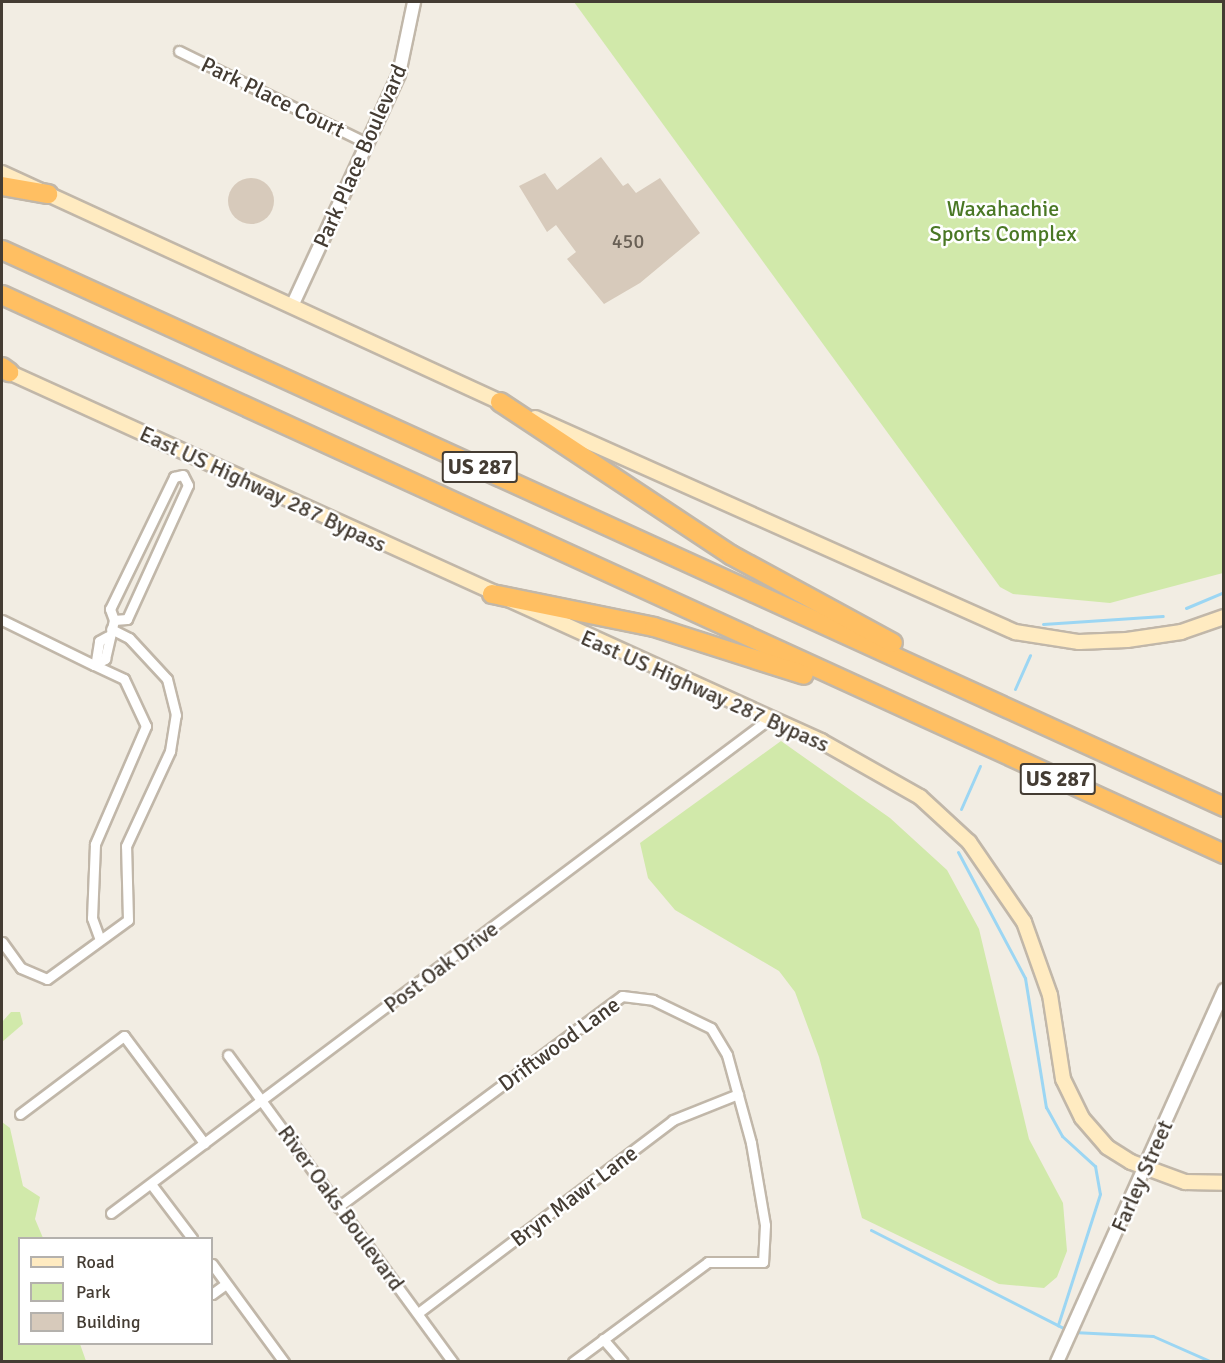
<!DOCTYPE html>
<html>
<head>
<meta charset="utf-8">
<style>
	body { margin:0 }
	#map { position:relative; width:1225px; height:1363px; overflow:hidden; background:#f2ede3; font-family:Signika,sans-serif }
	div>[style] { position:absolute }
	.green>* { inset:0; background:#d1e9aa }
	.stream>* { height:3px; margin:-1.5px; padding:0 1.5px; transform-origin:1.5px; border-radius:1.5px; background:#9cd6f3 }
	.building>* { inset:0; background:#d7cabb }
	.round { border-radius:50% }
	.roads { filter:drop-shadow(2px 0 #c1b7a9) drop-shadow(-2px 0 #c1b7a9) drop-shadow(0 2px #c1b7a9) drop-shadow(0 -2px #c1b7a9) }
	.minor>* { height:9px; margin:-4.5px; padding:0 4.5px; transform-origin:4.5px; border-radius:4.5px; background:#fff }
	.tertiary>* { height:12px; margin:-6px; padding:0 6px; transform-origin:6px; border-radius:6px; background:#fff }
	.secondary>* { height:14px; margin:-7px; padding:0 7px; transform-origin:7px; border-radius:7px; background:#ffebc1 }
	.motorway>* { height:18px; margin:-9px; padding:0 9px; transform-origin:9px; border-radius:9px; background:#ffbf62 }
	span { translate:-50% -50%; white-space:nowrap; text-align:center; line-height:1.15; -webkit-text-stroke:5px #fff; paint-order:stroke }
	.number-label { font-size:20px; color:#696055 }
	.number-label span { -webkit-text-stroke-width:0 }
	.shield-label span { padding:2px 4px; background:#fff; border:2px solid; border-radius:4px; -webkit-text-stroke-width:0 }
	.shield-label { font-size:21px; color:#443c33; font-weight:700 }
	.street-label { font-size:22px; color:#443c33 }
	.park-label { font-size:22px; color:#4a7825 }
	.frame { position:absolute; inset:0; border:3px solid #443c33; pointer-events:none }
	.legend { position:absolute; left:18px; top:1237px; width:195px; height:108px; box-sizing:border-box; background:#fff; border:2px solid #b4b1ad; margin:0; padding:8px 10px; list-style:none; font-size:18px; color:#443c33 }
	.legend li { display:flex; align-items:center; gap:12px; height:30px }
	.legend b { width:30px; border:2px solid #b4b1ad }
</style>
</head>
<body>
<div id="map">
	<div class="green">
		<i style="clip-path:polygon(574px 2px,1223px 2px,1223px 573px,1110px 603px,1013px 594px,1000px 587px)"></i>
		<i style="clip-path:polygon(781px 741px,890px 818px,947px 870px,979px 929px,1029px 1139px,1063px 1203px,1067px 1251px,1057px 1277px,1044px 1288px,999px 1284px,862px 1218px,819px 1057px,795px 992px,779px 971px,675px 910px,648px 878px,640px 843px)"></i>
		<i style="clip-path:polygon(11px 1012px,20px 1012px,23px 1024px,2px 1042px,2px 1022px)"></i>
		<i style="clip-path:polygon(2px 1122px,10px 1128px,23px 1186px,40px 1197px,35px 1219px,43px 1238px,20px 1238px,20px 1344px,80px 1344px,86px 1361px,2px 1361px)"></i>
	</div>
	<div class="stream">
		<i style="left:1186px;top:608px;width:41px;rotate:-22.8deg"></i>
		<i style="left:1043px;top:624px;width:120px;rotate:-3.8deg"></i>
		<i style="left:1015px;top:689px;width:37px;rotate:-66deg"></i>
		<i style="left:961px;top:809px;width:47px;rotate:-66.2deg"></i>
		<i style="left:958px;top:852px;width:143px;rotate:62deg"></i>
		<i style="left:1025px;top:978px;width:131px;rotate:80.8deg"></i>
		<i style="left:1046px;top:1107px;width:33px;rotate:61deg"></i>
		<i style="left:1062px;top:1136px;width:45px;rotate:42.3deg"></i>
		<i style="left:1095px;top:1166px;width:28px;rotate:80deg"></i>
		<i style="left:1100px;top:1194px;width:138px;rotate:107.8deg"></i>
		<i style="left:871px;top:1230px;width:220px;rotate:27deg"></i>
		<i style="left:1073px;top:1332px;width:80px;rotate:2.9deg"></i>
		<i style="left:1153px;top:1336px;width:64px;rotate:23.8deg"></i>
	</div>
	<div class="building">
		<i style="clip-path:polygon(601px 157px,623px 186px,628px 183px,636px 193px,660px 178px,700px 233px,640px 283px,604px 304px,567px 259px,576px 252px,556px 225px,547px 232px,519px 186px,545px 173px,557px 190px)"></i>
		<i class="round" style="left:228px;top:178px;width:46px;height:46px"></i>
	</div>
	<div class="roads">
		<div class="minor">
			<i style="left:179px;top:51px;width:209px;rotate:26.1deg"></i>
			<i style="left:2px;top:620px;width:102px;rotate:26.1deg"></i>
			<i style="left:94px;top:665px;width:13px;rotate:-29deg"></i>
			<i style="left:105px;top:659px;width:40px;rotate:-77deg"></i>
			<i style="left:114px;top:620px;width:12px;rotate:-110deg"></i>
			<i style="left:110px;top:609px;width:147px;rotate:-64.1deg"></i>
			<i style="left:174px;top:477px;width:9px;rotate:-13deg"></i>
			<i style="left:114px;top:620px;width:13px;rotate:-4deg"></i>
			<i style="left:127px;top:619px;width:147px;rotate:-65.5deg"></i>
			<i style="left:188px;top:485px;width:11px;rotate:-117deg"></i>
			<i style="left:96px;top:661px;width:20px;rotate:-81deg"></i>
			<i style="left:99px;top:641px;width:10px;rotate:-29deg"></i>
			<i style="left:94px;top:665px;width:33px;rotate:25deg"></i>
			<i style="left:124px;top:679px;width:52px;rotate:64.9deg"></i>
			<i style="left:146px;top:726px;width:129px;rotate:113.4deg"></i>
			<i style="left:95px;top:844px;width:74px;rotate:92.3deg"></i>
			<i style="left:92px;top:918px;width:20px;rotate:70deg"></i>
			<i style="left:2px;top:942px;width:32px;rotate:54deg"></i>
			<i style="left:21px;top:968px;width:28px;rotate:23deg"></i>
			<i style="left:47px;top:979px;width:100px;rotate:-36.1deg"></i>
			<i style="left:128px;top:920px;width:74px;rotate:-91.5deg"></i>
			<i style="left:126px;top:846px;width:105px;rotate:-65.1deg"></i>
			<i style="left:170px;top:751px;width:36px;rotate:-81deg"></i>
			<i style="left:176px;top:715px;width:37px;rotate:-104deg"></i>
			<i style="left:167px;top:679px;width:56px;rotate:-132.8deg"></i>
			<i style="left:129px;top:638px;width:20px;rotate:-153deg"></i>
			<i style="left:228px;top:1055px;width:381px;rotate:53.8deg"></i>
			<i style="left:20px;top:1114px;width:130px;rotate:-36.9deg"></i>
			<i style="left:124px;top:1036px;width:134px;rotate:53.2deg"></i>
			<i style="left:151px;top:1184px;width:68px;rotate:52.8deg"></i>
			<i style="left:338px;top:1207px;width:354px;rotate:-36.6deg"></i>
			<i style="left:622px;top:996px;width:31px;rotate:7deg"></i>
			<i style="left:653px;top:1000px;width:64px;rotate:25.8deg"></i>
			<i style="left:711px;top:1028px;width:31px;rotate:59deg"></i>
			<i style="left:727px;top:1055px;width:91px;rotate:74.7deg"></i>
			<i style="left:751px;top:1143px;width:83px;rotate:80.3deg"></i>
			<i style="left:765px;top:1225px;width:37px;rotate:93deg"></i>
			<i style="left:763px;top:1262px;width:55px;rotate:180deg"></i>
			<i style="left:708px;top:1262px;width:168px;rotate:143.5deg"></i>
			<i style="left:111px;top:1213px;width:823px;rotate:-36.9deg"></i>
			<i style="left:212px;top:1264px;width:122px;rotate:53.7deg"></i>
			<i style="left:212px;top:1294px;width:17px;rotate:-36deg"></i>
			<i style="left:418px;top:1313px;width:320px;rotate:-37.1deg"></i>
			<i style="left:673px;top:1120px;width:70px;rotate:-21.8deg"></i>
			<i style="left:603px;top:1339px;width:30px;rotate:49deg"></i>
		</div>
		<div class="tertiary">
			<i style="left:292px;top:306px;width:255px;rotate:-65.2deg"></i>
			<i style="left:399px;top:74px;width:74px;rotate:-78.2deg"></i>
			<i style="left:1057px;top:1362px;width:408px;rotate:-65.8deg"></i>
		</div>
		<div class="secondary">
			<i style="left:2px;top:173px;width:558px;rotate:24.68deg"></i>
			<i style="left:2px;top:369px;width:900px;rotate:24.43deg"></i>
			<i style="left:821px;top:741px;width:114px;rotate:29.5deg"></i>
			<i style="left:920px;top:797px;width:67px;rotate:42.6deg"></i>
			<i style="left:969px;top:842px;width:97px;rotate:55.5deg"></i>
			<i style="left:1024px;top:922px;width:77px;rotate:70.4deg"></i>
			<i style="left:1050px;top:995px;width:85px;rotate:81.2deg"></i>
			<i style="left:1063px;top:1079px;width:43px;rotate:64deg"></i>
			<i style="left:1082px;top:1118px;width:38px;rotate:49deg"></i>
			<i style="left:1107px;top:1147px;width:28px;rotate:32deg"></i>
			<i style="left:1131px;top:1162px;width:58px;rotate:20.3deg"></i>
			<i style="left:1185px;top:1182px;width:39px;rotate:1deg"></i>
			<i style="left:535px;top:418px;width:526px;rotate:24.03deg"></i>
			<i style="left:1015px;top:632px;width:65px;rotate:8.9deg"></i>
			<i style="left:1079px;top:642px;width:48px;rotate:-2.4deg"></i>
			<i style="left:1127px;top:640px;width:55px;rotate:-8.4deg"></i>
			<i style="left:1181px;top:632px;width:46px;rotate:-19.2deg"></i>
		</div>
		<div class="motorway">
			<i style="left:2px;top:186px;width:47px;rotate:9.9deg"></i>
			<i style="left:2px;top:250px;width:1343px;rotate:24.5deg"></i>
			<i style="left:2px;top:295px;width:1344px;rotate:24.58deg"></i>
			<i style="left:2px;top:367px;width:9px;rotate:36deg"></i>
			<i style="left:500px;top:402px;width:277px;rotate:33.5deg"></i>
			<i style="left:731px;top:555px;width:184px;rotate:28.5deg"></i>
			<i style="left:492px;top:594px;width:165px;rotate:11.5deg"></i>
			<i style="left:654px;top:627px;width:157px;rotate:17.7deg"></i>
		</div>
	</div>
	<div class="number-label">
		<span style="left:628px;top:241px">450</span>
	</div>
	<div class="shield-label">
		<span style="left:480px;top:467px">US 287</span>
		<span style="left:1058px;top:779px">US 287</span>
	</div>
	<div class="street-label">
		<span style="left:273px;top:97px;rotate:26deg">Park Place Court</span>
		<span style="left:360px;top:156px;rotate:-66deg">Park Place Boulevard</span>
		<span style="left:263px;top:489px;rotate:25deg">East US Highway 287 Bypass</span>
		<span style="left:705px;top:691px;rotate:24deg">East US Highway 287 Bypass</span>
		<span style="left:441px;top:967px;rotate:-37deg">Post Oak Drive</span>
		<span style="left:559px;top:1044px;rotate:-36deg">Driftwood Lane</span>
		<span style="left:1142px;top:1176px;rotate:-66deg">Farley Street</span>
		<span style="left:574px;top:1196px;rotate:-37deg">Bryn Mawr Lane</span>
		<span style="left:341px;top:1208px;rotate:54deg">River Oaks Boulevard</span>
	</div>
	<div class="park-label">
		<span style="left:1003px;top:221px">Waxahachie<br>Sports Complex</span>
	</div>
	<div class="frame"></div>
	<ul class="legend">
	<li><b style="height:8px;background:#ffebc1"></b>Road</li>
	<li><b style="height:16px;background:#d1e9aa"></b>Park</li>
	<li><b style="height:16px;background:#d7cabb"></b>Building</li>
	</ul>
</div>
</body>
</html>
